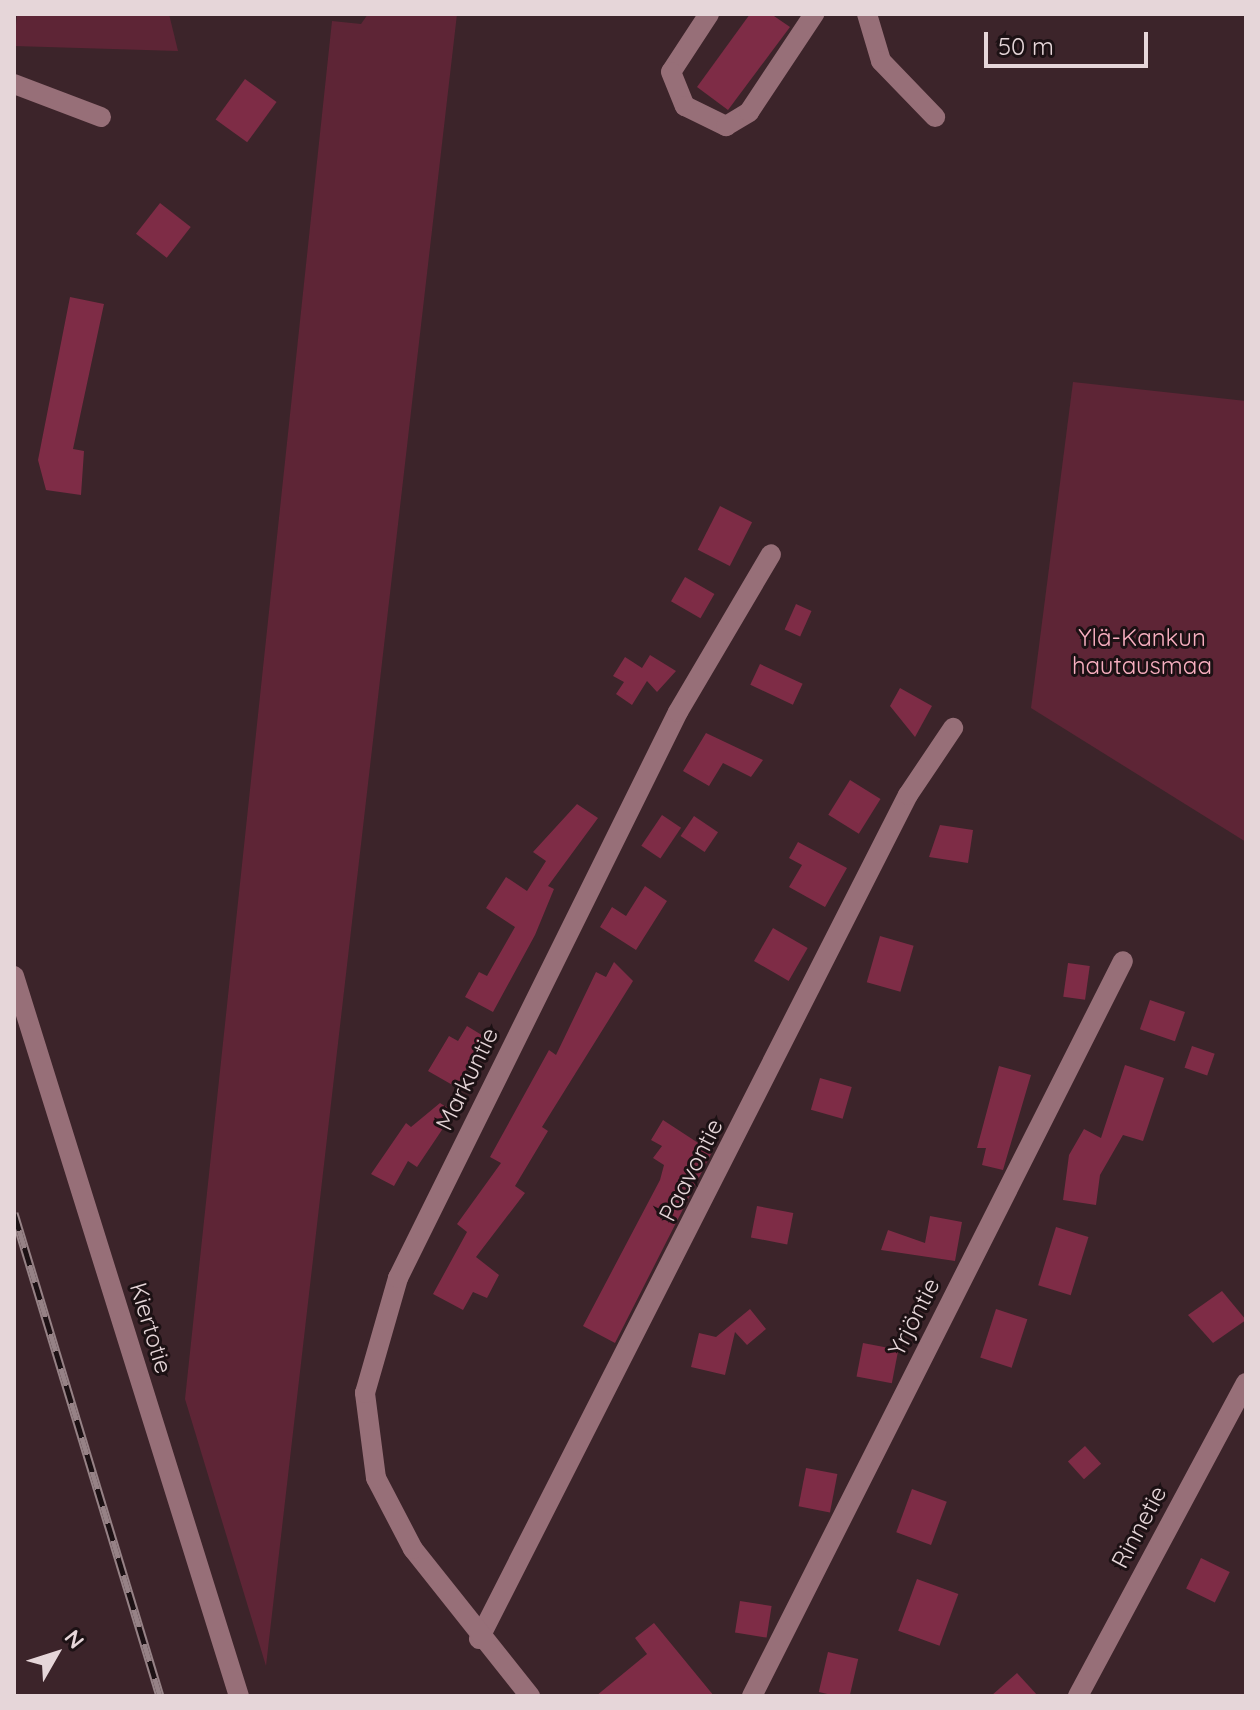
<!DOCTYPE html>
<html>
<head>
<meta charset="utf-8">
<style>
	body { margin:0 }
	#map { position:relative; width:1260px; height:1710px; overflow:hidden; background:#3c242a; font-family:Quicksand,sans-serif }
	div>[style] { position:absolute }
	.green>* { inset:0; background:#5e2536 }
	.building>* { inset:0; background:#7e2c46; transform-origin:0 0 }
	.minor>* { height:20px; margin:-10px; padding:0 10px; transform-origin:10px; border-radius:10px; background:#976f78 }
	.rail>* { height:9px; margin-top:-4.5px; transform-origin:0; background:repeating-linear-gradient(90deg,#1c1114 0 18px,#968286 0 36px); box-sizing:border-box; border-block:2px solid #968286 }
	span { translate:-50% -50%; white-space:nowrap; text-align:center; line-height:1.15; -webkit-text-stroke:6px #1c1114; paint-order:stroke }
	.park-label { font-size:24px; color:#f8afc0 }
	.street-label { font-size:24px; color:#e6d6d9 }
	.frame { position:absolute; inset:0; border:16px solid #e6d6d9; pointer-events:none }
	.north { position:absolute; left:16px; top:1614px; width:80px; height:80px; -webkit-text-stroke:6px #1c1114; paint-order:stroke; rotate:51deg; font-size:22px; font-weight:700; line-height:32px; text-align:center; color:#e6d6d9 }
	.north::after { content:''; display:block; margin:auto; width:28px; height:36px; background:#e6d6d9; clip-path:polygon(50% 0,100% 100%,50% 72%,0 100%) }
	.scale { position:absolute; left:984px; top:32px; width:164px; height:36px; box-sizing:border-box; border:4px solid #e6d6d9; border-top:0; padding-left:10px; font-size:24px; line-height:28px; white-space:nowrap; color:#e6d6d9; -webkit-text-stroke:6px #1c1114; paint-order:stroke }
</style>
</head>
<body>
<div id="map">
	<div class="green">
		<i style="clip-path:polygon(17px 14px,169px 14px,178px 51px,14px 46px)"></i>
		<i style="clip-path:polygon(368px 14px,457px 14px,266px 1666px,185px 1399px,332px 21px,361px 24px)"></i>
		<i style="clip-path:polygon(1073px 382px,1246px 401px,1246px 842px,1031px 708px)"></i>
	</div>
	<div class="building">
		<i style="clip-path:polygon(750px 14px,771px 14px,790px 27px,728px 110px,697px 87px)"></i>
		<i style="left:245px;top:79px;width:39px;height:50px;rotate:36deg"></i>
		<i style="left:160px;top:203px;width:39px;height:39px;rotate:38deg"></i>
		<i style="clip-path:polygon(70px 297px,104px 304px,73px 449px,84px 451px,81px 495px,46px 490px,38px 460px)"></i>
		<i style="left:720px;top:506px;width:36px;height:49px;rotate:27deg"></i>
		<i style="left:685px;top:577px;width:34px;height:28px;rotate:30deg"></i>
		<i style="left:796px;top:604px;width:17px;height:28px;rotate:24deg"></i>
		<i style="clip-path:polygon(650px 655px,676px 671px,657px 692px,647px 681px,632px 705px,616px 694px,624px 682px,613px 676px,625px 657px,642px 668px)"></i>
		<i style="left:760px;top:664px;width:47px;height:23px;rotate:25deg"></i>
		<i style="clip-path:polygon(900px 688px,932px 706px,915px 737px,890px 706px)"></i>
		<i style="clip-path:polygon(706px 733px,763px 760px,751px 777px,723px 763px,709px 786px,683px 771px)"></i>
		<i style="left:850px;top:780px;width:36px;height:41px;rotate:32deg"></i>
		<i style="clip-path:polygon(577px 804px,598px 818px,548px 886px,554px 889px,535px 935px,493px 1012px,465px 997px,479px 972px,487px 976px,515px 927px,486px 908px,506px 877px,527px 891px,546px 861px,533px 852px)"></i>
		<i style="left:662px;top:815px;width:23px;height:37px;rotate:34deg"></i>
		<i style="left:694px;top:816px;width:29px;height:24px;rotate:34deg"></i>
		<i style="clip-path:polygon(940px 825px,973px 830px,968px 863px,929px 857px)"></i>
		<i style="clip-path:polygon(798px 842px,847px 868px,825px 907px,789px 887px,802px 865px,789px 858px)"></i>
		<i style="clip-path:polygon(645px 886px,667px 901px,636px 950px,600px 927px,612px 907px,626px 916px)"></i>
		<i style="left:773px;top:928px;width:40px;height:38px;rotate:30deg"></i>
		<i style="left:880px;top:936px;width:35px;height:48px;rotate:16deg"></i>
		<i style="clip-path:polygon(614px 962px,633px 981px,542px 1127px,548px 1131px,515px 1186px,525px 1193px,476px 1257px,499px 1275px,487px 1298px,473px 1292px,463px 1310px,433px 1294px,467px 1232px,457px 1224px,501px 1163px,490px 1157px,549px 1050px,556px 1055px,596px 972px,606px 977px)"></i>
		<i style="left:1068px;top:963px;width:22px;height:34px;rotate:8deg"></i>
		<i style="left:1150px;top:1000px;width:37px;height:31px;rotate:19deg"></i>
		<i style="clip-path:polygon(467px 1026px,485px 1037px,456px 1087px,428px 1071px,449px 1036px,458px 1041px)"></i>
		<i style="left:1192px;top:1046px;width:24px;height:23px;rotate:19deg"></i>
		<i style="clip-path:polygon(1125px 1065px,1164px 1078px,1143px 1141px,1123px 1135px,1100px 1175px,1096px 1205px,1063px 1200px,1069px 1155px,1084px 1129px,1101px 1138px)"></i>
		<i style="clip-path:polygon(999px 1066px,1031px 1075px,1003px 1170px,982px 1165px,986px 1148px,977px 1148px)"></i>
		<i style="left:820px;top:1078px;width:33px;height:33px;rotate:16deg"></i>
		<i style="clip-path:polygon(440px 1103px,454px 1112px,417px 1167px,408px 1161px,394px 1186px,371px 1174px,406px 1123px,411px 1127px)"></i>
		<i style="clip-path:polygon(663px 1120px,712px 1152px,615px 1343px,583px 1326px,660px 1180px,664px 1165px,653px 1158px,662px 1146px,651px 1140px)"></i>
		<i style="left:757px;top:1206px;width:37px;height:32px;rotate:11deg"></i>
		<i style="clip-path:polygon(930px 1216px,962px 1222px,955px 1261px,881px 1250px,888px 1230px,925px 1243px)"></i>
		<i style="left:1056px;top:1227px;width:34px;height:61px;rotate:17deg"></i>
		<i style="clip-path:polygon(1222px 1291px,1246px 1320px,1213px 1343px,1188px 1315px)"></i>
		<i style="clip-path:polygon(750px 1309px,766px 1329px,747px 1345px,735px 1332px,725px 1375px,691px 1367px,699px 1333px,716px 1337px)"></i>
		<i style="left:996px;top:1309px;width:33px;height:51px;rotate:18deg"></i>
		<i style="left:863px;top:1343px;width:36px;height:34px;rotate:11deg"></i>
		<i style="left:1085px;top:1446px;width:24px;height:23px;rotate:48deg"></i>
		<i style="left:806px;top:1468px;width:32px;height:39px;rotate:11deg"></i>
		<i style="left:912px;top:1489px;width:37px;height:46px;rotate:20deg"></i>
		<i style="left:1201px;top:1558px;width:32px;height:34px;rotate:26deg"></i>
		<i style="left:917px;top:1579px;width:44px;height:55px;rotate:20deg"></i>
		<i style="left:740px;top:1601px;width:32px;height:32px;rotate:9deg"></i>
		<i style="clip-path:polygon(654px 1623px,714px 1696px,596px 1696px,647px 1654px,635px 1638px)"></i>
		<i style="left:828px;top:1652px;width:31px;height:41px;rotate:13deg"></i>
		<i style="clip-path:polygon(1017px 1673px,1038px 1696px,991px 1696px)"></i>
	</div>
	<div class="minor">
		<i style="left:709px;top:14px;width:69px;rotate:123.2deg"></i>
		<i style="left:671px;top:72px;width:37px;rotate:68deg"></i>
		<i style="left:685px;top:106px;width:46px;rotate:26deg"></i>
		<i style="left:726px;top:126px;width:27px;rotate:-31deg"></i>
		<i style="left:749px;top:112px;width:118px;rotate:-56.4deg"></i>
		<i style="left:867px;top:14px;width:49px;rotate:73.4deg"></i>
		<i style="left:881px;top:61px;width:78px;rotate:46deg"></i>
		<i style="left:14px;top:84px;width:93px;rotate:20.8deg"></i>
		<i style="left:14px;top:976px;width:754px;rotate:72.65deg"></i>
		<i style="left:479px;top:1639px;width:947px;rotate:-63.06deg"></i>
		<i style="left:908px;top:795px;width:81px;rotate:-56.1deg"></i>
		<i style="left:530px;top:1696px;width:188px;rotate:-128.5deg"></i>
		<i style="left:413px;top:1549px;width:80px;rotate:-117.5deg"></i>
		<i style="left:376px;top:1478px;width:86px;rotate:-97.4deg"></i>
		<i style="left:365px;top:1393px;width:120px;rotate:-74deg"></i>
		<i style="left:398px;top:1278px;width:631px;rotate:-63.68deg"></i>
		<i style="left:678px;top:712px;width:183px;rotate:-59.5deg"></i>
		<i style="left:752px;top:1696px;width:823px;rotate:-63.22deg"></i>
		<i style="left:1078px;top:1696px;width:355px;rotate:-61.8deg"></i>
	</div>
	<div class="rail">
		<i style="left:14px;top:1213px;width:505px;rotate:73.18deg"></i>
	</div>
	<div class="park-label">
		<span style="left:1142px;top:652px">Ylä-Kankun<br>hautausmaa</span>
	</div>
	<div class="street-label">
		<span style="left:467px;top:1079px;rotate:-64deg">Markuntie</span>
		<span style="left:691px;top:1170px;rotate:-63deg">Paavontie</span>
		<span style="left:914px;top:1317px;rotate:-63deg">Yrjöntie</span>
		<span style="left:151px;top:1328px;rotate:73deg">Kiertotie</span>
		<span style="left:1139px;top:1527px;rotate:-62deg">Rinnetie</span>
	</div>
	<div class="frame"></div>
	<div class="north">N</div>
	<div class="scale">50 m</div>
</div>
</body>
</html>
